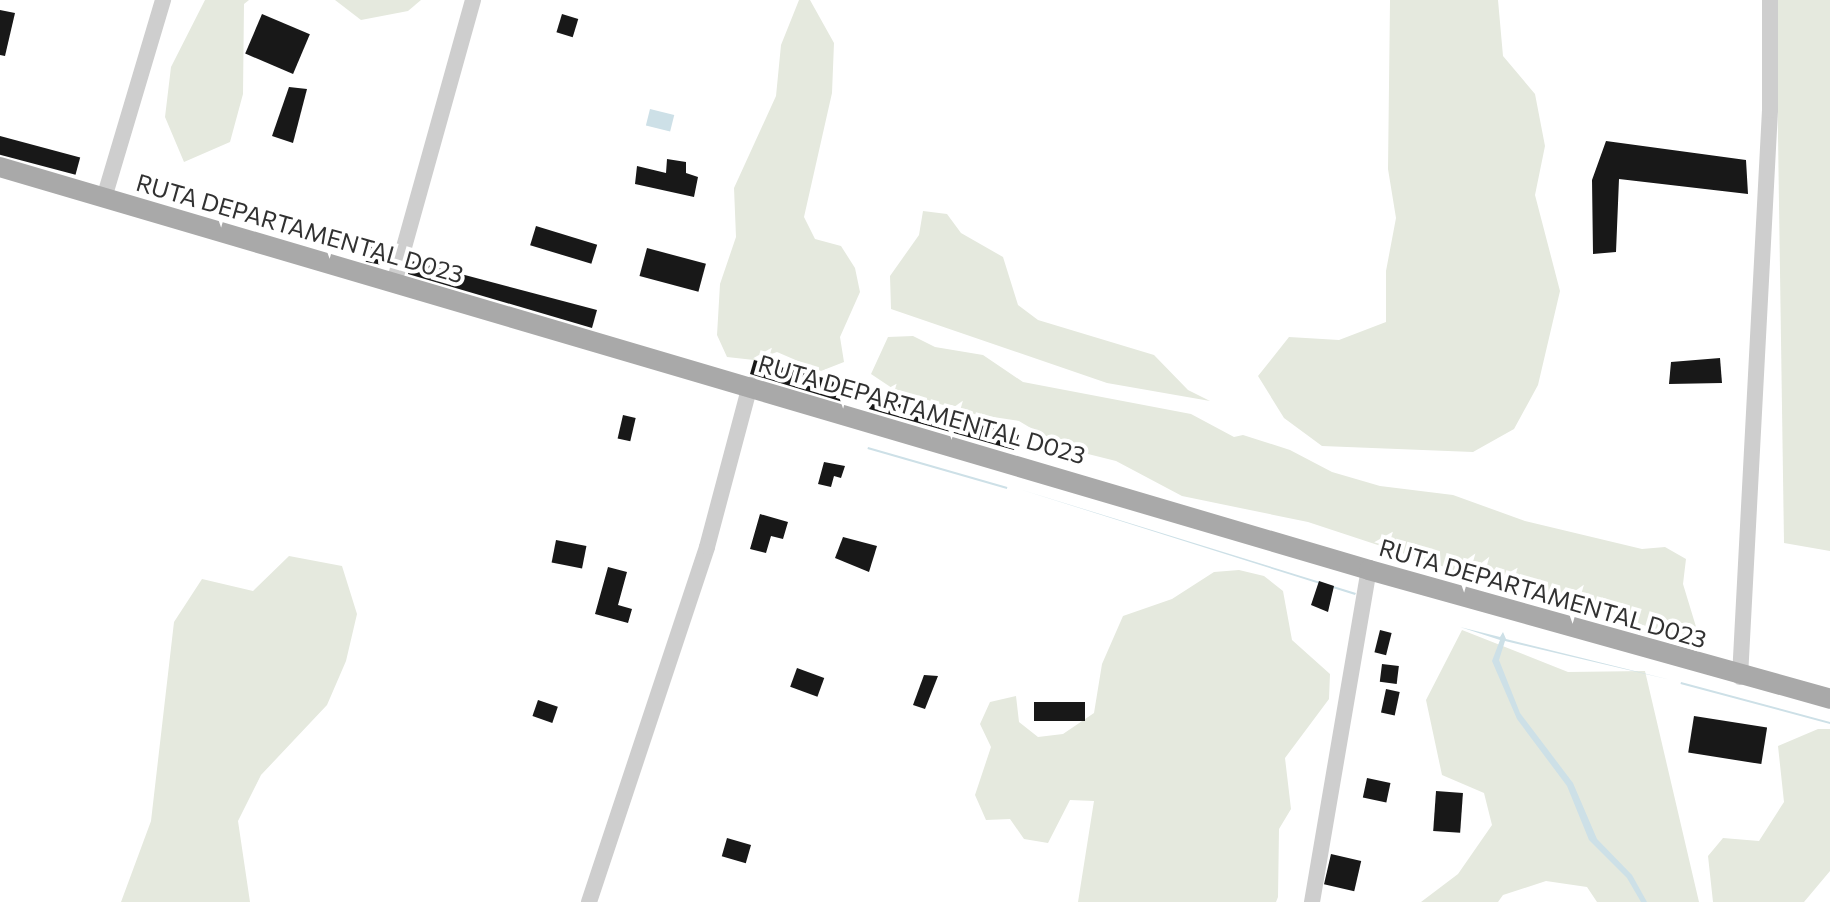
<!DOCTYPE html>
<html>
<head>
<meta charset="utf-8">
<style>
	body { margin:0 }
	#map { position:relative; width:1830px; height:902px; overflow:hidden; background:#fff; font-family:Commissioner,sans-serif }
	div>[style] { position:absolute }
	.green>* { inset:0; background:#e5e9de }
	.water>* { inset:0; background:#cde0e7; transform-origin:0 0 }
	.building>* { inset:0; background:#181818; transform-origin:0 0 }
	.minor>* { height:16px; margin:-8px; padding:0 8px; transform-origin:8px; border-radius:8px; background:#cecece }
	.major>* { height:20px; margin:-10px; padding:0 10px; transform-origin:10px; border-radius:10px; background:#a9a9a9 }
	span { translate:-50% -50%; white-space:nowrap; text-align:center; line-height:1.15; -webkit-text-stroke:8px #fff; paint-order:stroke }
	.street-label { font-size:24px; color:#313131 }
</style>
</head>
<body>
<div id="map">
	<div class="green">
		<i style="clip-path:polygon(205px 0,249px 0,244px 4px,243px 94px,230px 142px,184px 162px,165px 117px,171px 67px)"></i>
		<i style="clip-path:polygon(335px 0,421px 0,408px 11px,361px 20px)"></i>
		<i style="clip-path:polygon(799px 0,810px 0,834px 43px,832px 93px,804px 217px,815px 239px,841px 246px,855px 268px,860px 292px,840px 337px,844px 362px,821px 371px,777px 352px,754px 360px,727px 357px,717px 335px,720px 284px,736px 237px,734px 188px,776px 96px,781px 45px)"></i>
		<i style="clip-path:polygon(1390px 0,1498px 0,1503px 56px,1535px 94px,1545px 146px,1535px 195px,1560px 291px,1538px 385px,1514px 429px,1473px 452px,1322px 446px,1284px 418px,1258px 376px,1289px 337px,1339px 340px,1386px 322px,1386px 271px,1396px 218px,1388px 169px)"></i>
		<i style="clip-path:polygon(1776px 0,1830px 0,1830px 551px,1784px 543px)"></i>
		<i style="clip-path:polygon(923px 211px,947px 214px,961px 233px,1003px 257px,1018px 305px,1038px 320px,1154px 355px,1188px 390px,1210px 401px,1107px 383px,891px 309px,890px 276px,919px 235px)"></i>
		<i style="clip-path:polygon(913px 336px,935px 347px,983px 355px,1023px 382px,1191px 414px,1234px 437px,1243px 435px,1290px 450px,1332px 472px,1380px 486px,1453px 495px,1525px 521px,1642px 549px,1665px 547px,1686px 559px,1683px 584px,1697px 630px,1674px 640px,1628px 618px,1507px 580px,1481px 579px,1308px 522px,1182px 496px,1116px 461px,1064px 448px,1019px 421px,967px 413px,892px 388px,871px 374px,888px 337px)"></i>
		<i style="clip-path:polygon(289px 556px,342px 566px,357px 614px,346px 661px,327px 705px,261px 775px,238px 821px,250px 902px,121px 902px,151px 821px,174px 622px,202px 579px,253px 591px)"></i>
		<i style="clip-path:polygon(1239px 570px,1264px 576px,1283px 591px,1292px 640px,1330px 674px,1329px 699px,1285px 758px,1291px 809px,1279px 829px,1278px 897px,1276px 902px,1078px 902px,1094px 801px,1070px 800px,1048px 843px,1024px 839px,1010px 819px,986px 820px,975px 795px,991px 747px,980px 724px,990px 702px,1016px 696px,1019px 722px,1038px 737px,1063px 734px,1094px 713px,1102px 664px,1123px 616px,1172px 599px,1214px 572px)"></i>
		<i style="clip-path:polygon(1462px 630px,1568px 672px,1645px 671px,1699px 902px,1597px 902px,1587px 887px,1546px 881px,1503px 895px,1498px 902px,1421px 902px,1458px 874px,1492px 825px,1484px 793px,1442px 775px,1426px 700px)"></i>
		<i style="clip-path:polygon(1818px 729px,1830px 729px,1830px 871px,1804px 902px,1713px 902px,1708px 856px,1723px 838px,1759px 841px,1784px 802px,1778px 746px)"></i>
	</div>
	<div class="water">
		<i style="left:650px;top:109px;width:25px;height:17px;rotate:14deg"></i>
		<i style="left:868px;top:447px;width:145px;height:2px;rotate:16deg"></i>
		<i style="clip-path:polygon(1019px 489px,1356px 593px,1355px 595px)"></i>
		<i style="clip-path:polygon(1460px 627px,1500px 637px,1503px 632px,1506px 639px,1671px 680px,1505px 641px,1499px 660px,1520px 713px,1573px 783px,1597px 839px,1632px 875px,1647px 902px,1641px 902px,1627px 878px,1589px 840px,1567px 786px,1517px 719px,1492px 661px,1500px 640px)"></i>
		<i style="left:1681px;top:682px;width:155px;height:2px;rotate:15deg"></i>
	</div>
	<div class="building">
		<i style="clip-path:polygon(0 10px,15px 13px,5px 56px,0 55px)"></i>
		<i style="left:262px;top:14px;width:52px;height:43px;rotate:23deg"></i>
		<i style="left:562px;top:14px;width:17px;height:19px;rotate:17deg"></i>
		<i style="clip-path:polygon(289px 87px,307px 89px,293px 143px,272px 136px)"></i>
		<i style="left:0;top:136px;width:83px;height:18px;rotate:15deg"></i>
		<i style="clip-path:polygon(1606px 141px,1746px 160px,1748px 194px,1619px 179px,1616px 252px,1593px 254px,1592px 180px)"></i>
		<i style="clip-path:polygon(667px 159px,686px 162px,686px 173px,698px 177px,694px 197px,635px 184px,637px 166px,666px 173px)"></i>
		<i style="left:536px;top:226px;width:64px;height:20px;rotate:17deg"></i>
		<i style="left:369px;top:246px;width:14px;height:16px;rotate:12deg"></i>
		<i style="left:647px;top:248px;width:61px;height:29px;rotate:15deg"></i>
		<i style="clip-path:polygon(412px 261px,597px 310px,592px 328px,408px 274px)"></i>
		<i style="clip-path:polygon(1720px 358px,1722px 383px,1669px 384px,1671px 362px)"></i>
		<i style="clip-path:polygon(754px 360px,847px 384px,843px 402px,750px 374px)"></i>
		<i style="clip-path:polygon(873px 397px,1019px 435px,1014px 450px,869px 409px)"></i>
		<i style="left:623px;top:415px;width:13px;height:24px;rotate:13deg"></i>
		<i style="clip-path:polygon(824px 462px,845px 466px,841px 478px,834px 476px,831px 487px,818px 484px)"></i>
		<i style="clip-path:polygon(760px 514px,788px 522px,783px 539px,771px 536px,766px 553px,750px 549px)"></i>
		<i style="clip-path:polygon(843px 537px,877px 546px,869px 572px,835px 558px)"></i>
		<i style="left:556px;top:540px;width:31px;height:23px;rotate:11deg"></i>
		<i style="clip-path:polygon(608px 567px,627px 572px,618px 605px,632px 609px,628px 623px,595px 614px)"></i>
		<i style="clip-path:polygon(1319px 581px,1334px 586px,1328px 612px,1311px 605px)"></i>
		<i style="left:1380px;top:630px;width:12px;height:23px;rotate:14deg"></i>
		<i style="left:1382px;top:664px;width:17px;height:18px;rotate:7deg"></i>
		<i style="left:797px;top:668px;width:29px;height:20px;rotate:20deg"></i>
		<i style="clip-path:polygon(924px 675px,938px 676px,925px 709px,913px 705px)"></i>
		<i style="left:1386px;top:689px;width:14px;height:24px;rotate:12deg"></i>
		<i style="left:538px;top:700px;width:21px;height:17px;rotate:19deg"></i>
		<i style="left:1085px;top:702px;width:19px;height:51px;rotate:90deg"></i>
		<i style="left:1694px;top:716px;width:74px;height:37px;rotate:9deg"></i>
		<i style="left:1367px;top:778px;width:24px;height:20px;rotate:12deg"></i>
		<i style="left:1436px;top:791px;width:27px;height:40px;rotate:4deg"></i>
		<i style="left:727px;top:838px;width:25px;height:19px;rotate:16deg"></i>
		<i style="left:1331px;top:854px;width:31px;height:31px;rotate:13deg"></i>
	</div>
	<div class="minor">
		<i style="left:104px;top:198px;width:207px;rotate:-73.4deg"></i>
		<i style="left:394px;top:283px;width:294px;rotate:-74.4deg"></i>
		<i style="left:1740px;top:677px;width:568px;rotate:-86.97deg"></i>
		<i style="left:1770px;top:110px;width:110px;rotate:-90deg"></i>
		<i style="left:589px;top:902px;width:374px;rotate:-71.6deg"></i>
		<i style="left:707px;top:547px;width:168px;rotate:-75.1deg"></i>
		<i style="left:1312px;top:902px;width:337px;rotate:-80.3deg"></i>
	</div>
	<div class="major">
		<i style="left:0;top:167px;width:1427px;rotate:16.4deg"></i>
		<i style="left:1369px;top:570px;width:479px;rotate:15.6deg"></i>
	</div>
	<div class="street-label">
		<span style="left:300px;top:228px;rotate:16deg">RUTA DEPARTAMENTAL D023</span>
		<span style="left:922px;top:409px;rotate:16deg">RUTA DEPARTAMENTAL D023</span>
		<span style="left:1543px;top:593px;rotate:16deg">RUTA DEPARTAMENTAL D023</span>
	</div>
</div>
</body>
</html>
